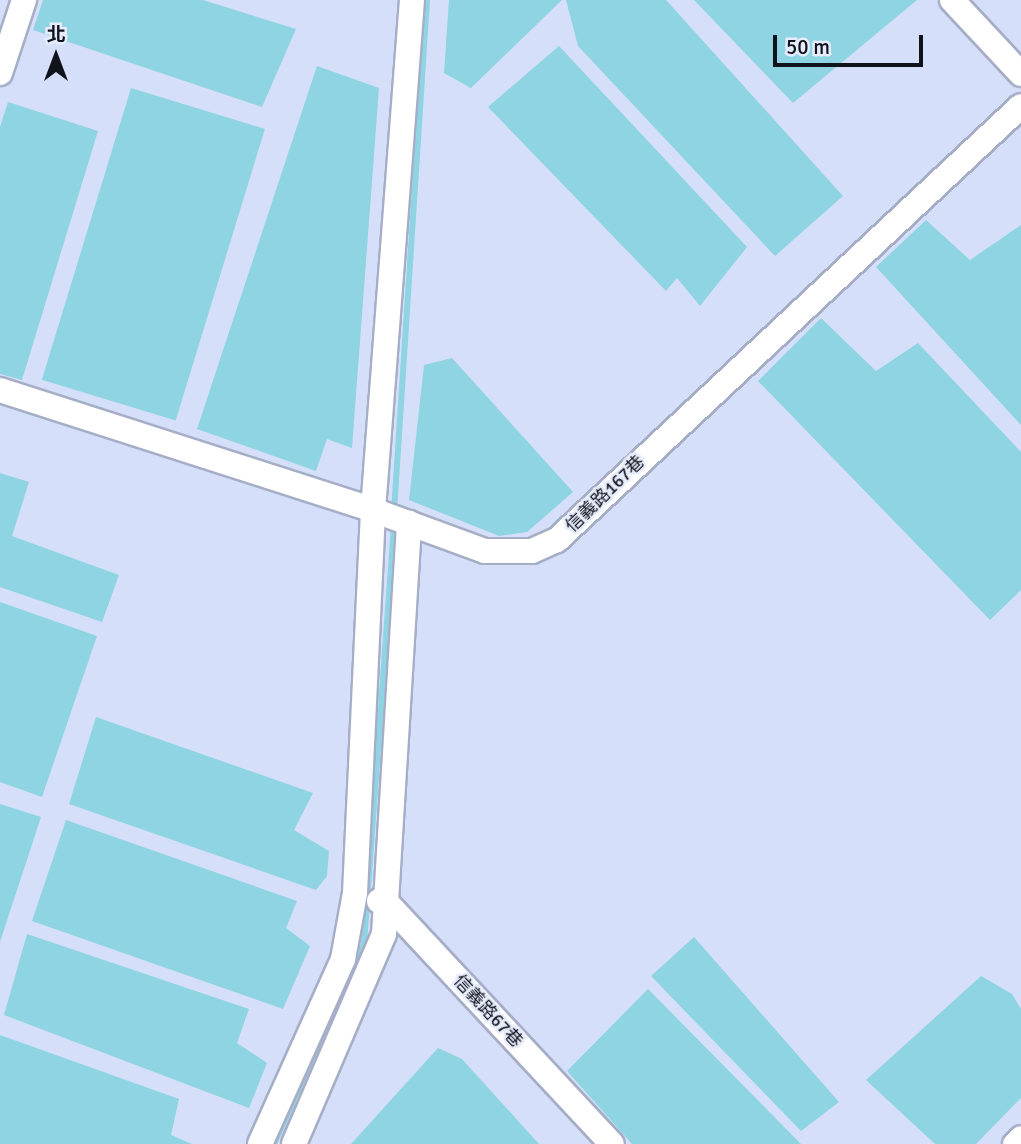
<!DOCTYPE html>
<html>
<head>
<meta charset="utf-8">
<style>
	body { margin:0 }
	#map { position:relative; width:1021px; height:1144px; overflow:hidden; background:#d6dff9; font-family:Signika,"Noto Sans TC",sans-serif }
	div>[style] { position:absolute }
	.water>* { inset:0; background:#8ed4e2; transform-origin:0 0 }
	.stream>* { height:6px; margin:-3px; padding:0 3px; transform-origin:3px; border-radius:3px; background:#8ed4e2 }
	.roads { filter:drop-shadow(2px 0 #a6aec7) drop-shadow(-2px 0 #a6aec7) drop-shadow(0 2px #a6aec7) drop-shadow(0 -2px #a6aec7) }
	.minor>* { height:24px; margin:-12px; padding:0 12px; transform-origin:12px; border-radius:12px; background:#fff }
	span { translate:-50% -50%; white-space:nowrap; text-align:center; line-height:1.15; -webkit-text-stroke:5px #e7ecfc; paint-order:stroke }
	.street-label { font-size:18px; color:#10131b }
	.north { position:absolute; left:21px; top:21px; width:70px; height:70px; -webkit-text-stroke:5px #e7ecfc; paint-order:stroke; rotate:0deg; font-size:19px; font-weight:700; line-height:28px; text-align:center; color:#10131b }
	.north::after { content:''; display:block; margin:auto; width:24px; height:32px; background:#10131b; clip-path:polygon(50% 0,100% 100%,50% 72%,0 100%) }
	.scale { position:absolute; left:773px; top:35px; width:150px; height:32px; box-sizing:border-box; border:4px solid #10131b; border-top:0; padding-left:9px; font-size:21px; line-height:24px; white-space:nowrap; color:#10131b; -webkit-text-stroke:5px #e7ecfc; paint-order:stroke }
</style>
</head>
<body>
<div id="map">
	<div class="water">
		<i style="clip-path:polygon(43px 0,203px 0,296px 29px,262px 107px,33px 30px)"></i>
		<i style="clip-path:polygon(449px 0,562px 0,471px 88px,444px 73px)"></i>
		<i style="clip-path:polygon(566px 0,666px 0,843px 196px,775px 256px,578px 46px)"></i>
		<i style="clip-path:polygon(694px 0,917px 0,793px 103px)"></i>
		<i style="clip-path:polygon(559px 46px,747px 247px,700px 306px,677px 278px,666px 291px,488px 107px)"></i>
		<i style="clip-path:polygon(317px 66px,379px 88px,352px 448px,327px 439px,316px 471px,197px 429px)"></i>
		<i style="left:131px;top:88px;width:140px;height:305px;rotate:17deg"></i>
		<i style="clip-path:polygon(8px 102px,98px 131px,22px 380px,0 374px,0 127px)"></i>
		<i style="clip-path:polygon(926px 220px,970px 260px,1021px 225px,1021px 425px,876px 267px)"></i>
		<i style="clip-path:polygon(821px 318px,876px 371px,918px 343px,1021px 452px,1021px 590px,990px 620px,758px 381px)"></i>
		<i style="clip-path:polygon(452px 358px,573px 492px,527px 532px,499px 536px,409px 500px,424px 365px)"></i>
		<i style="clip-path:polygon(0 473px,29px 482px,12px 536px,119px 575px,102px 622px,0 587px)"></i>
		<i style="clip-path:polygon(0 602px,97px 636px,42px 797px,0 782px)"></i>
		<i style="clip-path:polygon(96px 717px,313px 793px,294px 830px,329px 851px,327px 876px,316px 890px,69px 804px)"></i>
		<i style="clip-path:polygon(0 804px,41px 817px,0 942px)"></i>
		<i style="clip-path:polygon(66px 820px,297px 901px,286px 928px,310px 946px,283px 1009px,32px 921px)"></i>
		<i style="clip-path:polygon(27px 934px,249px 1009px,237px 1043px,267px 1063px,249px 1108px,4px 1015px)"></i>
		<i style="clip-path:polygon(694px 937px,839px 1102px,801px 1131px,651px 976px)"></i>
		<i style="clip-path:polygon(981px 976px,1012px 994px,1021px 1009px,1021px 1098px,976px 1144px,935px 1144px,866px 1080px)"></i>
		<i style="clip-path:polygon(648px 989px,801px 1144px,632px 1144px,567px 1071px)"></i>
		<i style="clip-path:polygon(0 1035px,179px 1099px,171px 1135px,192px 1144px,0 1144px)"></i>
		<i style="clip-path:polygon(438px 1048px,462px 1059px,539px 1144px,351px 1144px)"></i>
	</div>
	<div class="stream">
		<i style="left:394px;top:512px;width:513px;rotate:-86.31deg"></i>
		<i style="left:274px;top:1144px;width:219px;rotate:-65.8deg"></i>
		<i style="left:364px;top:944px;width:423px;rotate:-85.9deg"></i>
	</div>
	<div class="roads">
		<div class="minor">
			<i style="left:952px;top:0;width:101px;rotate:47deg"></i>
			<i style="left:0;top:73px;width:77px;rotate:-71.8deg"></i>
			<i style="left:0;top:390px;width:392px;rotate:17.8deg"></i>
			<i style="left:373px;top:510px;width:119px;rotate:20.1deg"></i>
			<i style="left:485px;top:551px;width:47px"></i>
			<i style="left:532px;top:551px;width:27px;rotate:-24deg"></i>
			<i style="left:557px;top:540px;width:635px;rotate:-43.09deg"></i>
			<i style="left:379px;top:901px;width:9px;rotate:18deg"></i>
			<i style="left:388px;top:904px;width:328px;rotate:47deg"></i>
			<i style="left:260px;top:1144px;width:203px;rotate:-65.8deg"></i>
			<i style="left:343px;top:959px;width:67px;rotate:-79.7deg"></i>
			<i style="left:355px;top:893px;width:383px;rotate:-87.3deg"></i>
			<i style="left:373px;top:510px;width:511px;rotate:-85.63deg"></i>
			<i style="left:294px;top:1144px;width:228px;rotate:-66.8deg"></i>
			<i style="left:384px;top:934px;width:412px;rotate:-86.5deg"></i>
			<i style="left:1015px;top:1144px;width:8px;rotate:-45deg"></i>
		</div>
	</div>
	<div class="street-label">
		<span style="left:605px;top:494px;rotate:-44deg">信義路167巷</span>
		<span style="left:488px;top:1011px;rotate:47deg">信義路67巷</span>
	</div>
	<div class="north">北</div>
	<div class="scale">50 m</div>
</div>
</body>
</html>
